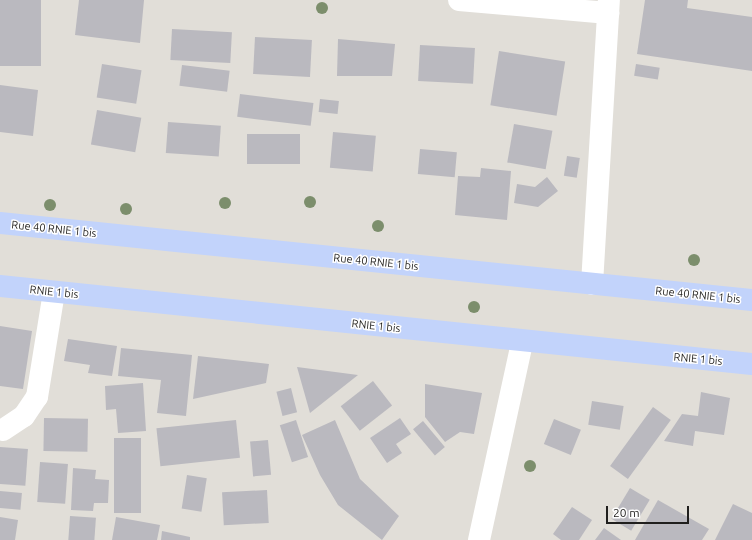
<!DOCTYPE html>
<html>
<head>
<meta charset="utf-8">
<style>
	body { margin:0 }
	#map { position:relative; width:752px; height:540px; overflow:hidden; background:#e1ded8; font-family:Ubuntu,sans-serif }
	div>[style] { position:absolute }
	.building>* { inset:0; background:#bab9bf; transform-origin:0 0 }
	.street>* { height:22px; margin:-11px; padding:0 11px; transform-origin:11px; border-radius:11px; background:#fff }
	.primary>* { height:22px; margin:-11px; padding:0 11px; transform-origin:11px; border-radius:11px; background:#c2d3fb }
	.trees>* { width:12px; height:12px; margin:-6px; border-radius:50%; background:#7c8e6c }
	span { translate:-50% -50%; white-space:nowrap; text-align:center; line-height:1.15; -webkit-text-stroke:3px #fff; paint-order:stroke }
	.street-label { font-size:11px; color:#201f1d }
	.scale { position:absolute; left:606px; top:506px; width:83px; height:18px; box-sizing:border-box; border:2px solid #201f1d; border-top:0; padding-left:5px; font-size:12px; line-height:14px; white-space:nowrap; color:#201f1d; -webkit-text-stroke:3px #fff; paint-order:stroke }
</style>
</head>
<body>
<div id="map">
	<div class="building">
		<i style="left:0;top:0;width:41px;height:66px"></i>
		<i style="clip-path:polygon(79px 0,144px 0,140px 43px,75px 35px)"></i>
		<i style="clip-path:polygon(645px 0,688px 0,687px 8px,752px 17px,752px 71px,637px 54px)"></i>
		<i style="left:172px;top:29px;width:60px;height:31px;rotate:3deg"></i>
		<i style="left:255px;top:37px;width:57px;height:37px;rotate:3deg"></i>
		<i style="clip-path:polygon(338px 39px,395px 44px,392px 76px,337px 76px)"></i>
		<i style="left:420px;top:45px;width:55px;height:36px;rotate:3deg"></i>
		<i style="left:499px;top:51px;width:67px;height:55px;rotate:9deg"></i>
		<i style="left:102px;top:64px;width:40px;height:34px;rotate:9deg"></i>
		<i style="left:636px;top:64px;width:24px;height:12px;rotate:9deg"></i>
		<i style="left:182px;top:65px;width:48px;height:21px;rotate:7deg"></i>
		<i style="clip-path:polygon(0 85px,38px 90px,33px 136px,0 132px)"></i>
		<i style="left:240px;top:94px;width:74px;height:23px;rotate:7deg"></i>
		<i style="left:320px;top:99px;width:19px;height:13px;rotate:6deg"></i>
		<i style="left:97px;top:110px;width:45px;height:35px;rotate:10deg"></i>
		<i style="left:168px;top:122px;width:53px;height:31px;rotate:4deg"></i>
		<i style="left:514px;top:124px;width:39px;height:39px;rotate:10deg"></i>
		<i style="left:333px;top:132px;width:43px;height:36px;rotate:5deg"></i>
		<i style="left:247px;top:134px;width:53px;height:30px"></i>
		<i style="left:420px;top:149px;width:37px;height:25px;rotate:5deg"></i>
		<i style="left:567px;top:156px;width:13px;height:20px;rotate:9deg"></i>
		<i style="clip-path:polygon(481px 168px,511px 171px,507px 220px,455px 215px,458px 176px,480px 177px)"></i>
		<i style="clip-path:polygon(547px 177px,558px 191px,538px 207px,514px 203px,517px 184px,535px 187px)"></i>
		<i style="clip-path:polygon(0 326px,32px 331px,23px 389px,0 386px)"></i>
		<i style="clip-path:polygon(68px 339px,117px 346px,112px 376px,88px 373px,90px 365px,64px 361px)"></i>
		<i style="clip-path:polygon(121px 348px,192px 355px,186px 416px,157px 413px,161px 380px,118px 376px)"></i>
		<i style="clip-path:polygon(198px 356px,269px 364px,266px 383px,193px 399px)"></i>
		<i style="clip-path:polygon(297px 367px,358px 375px,310px 413px)"></i>
		<i style="left:373px;top:381px;width:31px;height:41px;rotate:52deg"></i>
		<i style="clip-path:polygon(143px 383px,146px 431px,118px 433px,116px 409px,106px 410px,105px 386px)"></i>
		<i style="clip-path:polygon(425px 384px,482px 393px,474px 434px,460px 432px,445px 442px,425px 417px)"></i>
		<i style="left:291px;top:388px;width:25px;height:15px;rotate:76deg"></i>
		<i style="clip-path:polygon(701px 392px,730px 398px,724px 435px,695px 431px,693px 446px,664px 441px,682px 414px,698px 416px)"></i>
		<i style="left:592px;top:401px;width:32px;height:24px;rotate:9deg"></i>
		<i style="left:653px;top:407px;width:22px;height:73px;rotate:36deg"></i>
		<i style="left:44px;top:418px;width:44px;height:33px;rotate:1deg"></i>
		<i style="clip-path:polygon(400px 418px,411px 434px,396px 444px,402px 453px,387px 463px,370px 438px)"></i>
		<i style="left:554px;top:419px;width:29px;height:27px;rotate:22deg"></i>
		<i style="left:236px;top:420px;width:38px;height:80px;rotate:84deg"></i>
		<i style="left:296px;top:420px;width:39px;height:17px;rotate:72deg"></i>
		<i style="clip-path:polygon(335px 420px,360px 479px,399px 516px,382px 540px,338px 505px,320px 475px,302px 435px)"></i>
		<i style="left:423px;top:421px;width:34px;height:13px;rotate:50deg"></i>
		<i style="left:114px;top:438px;width:27px;height:75px"></i>
		<i style="left:268px;top:440px;width:35px;height:18px;rotate:85deg"></i>
		<i style="left:0;top:447px;width:28px;height:37px;rotate:4deg"></i>
		<i style="left:40px;top:462px;width:28px;height:40px;rotate:4deg"></i>
		<i style="clip-path:polygon(73px 468px,96px 470px,95px 479px,109px 480px,108px 503px,94px 503px,93px 511px,71px 510px)"></i>
		<i style="left:187px;top:475px;width:20px;height:34px;rotate:9deg"></i>
		<i style="left:630px;top:488px;width:23px;height:36px;rotate:31deg"></i>
		<i style="left:267px;top:490px;width:33px;height:45px;rotate:87deg"></i>
		<i style="left:0;top:491px;width:22px;height:17px;rotate:5deg"></i>
		<i style="clip-path:polygon(658px 500px,709px 529px,702px 540px,635px 540px)"></i>
		<i style="clip-path:polygon(733px 504px,752px 513px,752px 540px,715px 540px)"></i>
		<i style="clip-path:polygon(572px 507px,592px 520px,579px 540px,561px 540px,553px 534px)"></i>
		<i style="left:70px;top:516px;width:26px;height:24px;rotate:4deg"></i>
		<i style="clip-path:polygon(0 517px,18px 520px,15px 540px,0 540px)"></i>
		<i style="clip-path:polygon(116px 517px,160px 525px,157px 540px,112px 540px)"></i>
		<i style="clip-path:polygon(604px 528px,621px 540px,595px 540px)"></i>
		<i style="clip-path:polygon(162px 531px,190px 537px,190px 540px,161px 540px)"></i>
	</div>
	<div class="street">
		<i style="left:459px;top:0;width:150px;rotate:5deg"></i>
		<i style="left:592px;top:284px;width:285px;rotate:-86.6deg"></i>
		<i style="left:3px;top:430px;width:25px;rotate:-34deg"></i>
		<i style="left:24px;top:416px;width:23px;rotate:-56deg"></i>
		<i style="left:37px;top:397px;width:106px;rotate:-80.8deg"></i>
		<i style="left:479px;top:540px;width:203px;rotate:-77.7deg"></i>
	</div>
	<div class="primary">
		<i style="left:0;top:223px;width:756px;rotate:5.85deg"></i>
		<i style="left:0;top:286px;width:756px;rotate:5.92deg"></i>
	</div>
	<div class="trees">
		<i style="left:322px;top:8px"></i>
		<i style="left:310px;top:202px"></i>
		<i style="left:225px;top:203px"></i>
		<i style="left:50px;top:205px"></i>
		<i style="left:126px;top:209px"></i>
		<i style="left:378px;top:226px"></i>
		<i style="left:694px;top:260px"></i>
		<i style="left:474px;top:307px"></i>
		<i style="left:530px;top:466px"></i>
	</div>
	<div class="street-label">
		<span style="left:54px;top:229px;rotate:6deg">Rue 40 RNIE 1 bis</span>
		<span style="left:376px;top:262px;rotate:6deg">Rue 40 RNIE 1 bis</span>
		<span style="left:54px;top:292px;rotate:6deg">RNIE 1 bis</span>
		<span style="left:698px;top:295px;rotate:6deg">Rue 40 RNIE 1 bis</span>
		<span style="left:376px;top:326px;rotate:6deg">RNIE 1 bis</span>
		<span style="left:698px;top:359px;rotate:5deg">RNIE 1 bis</span>
	</div>
	<div class="scale">20 m</div>
</div>
</body>
</html>
